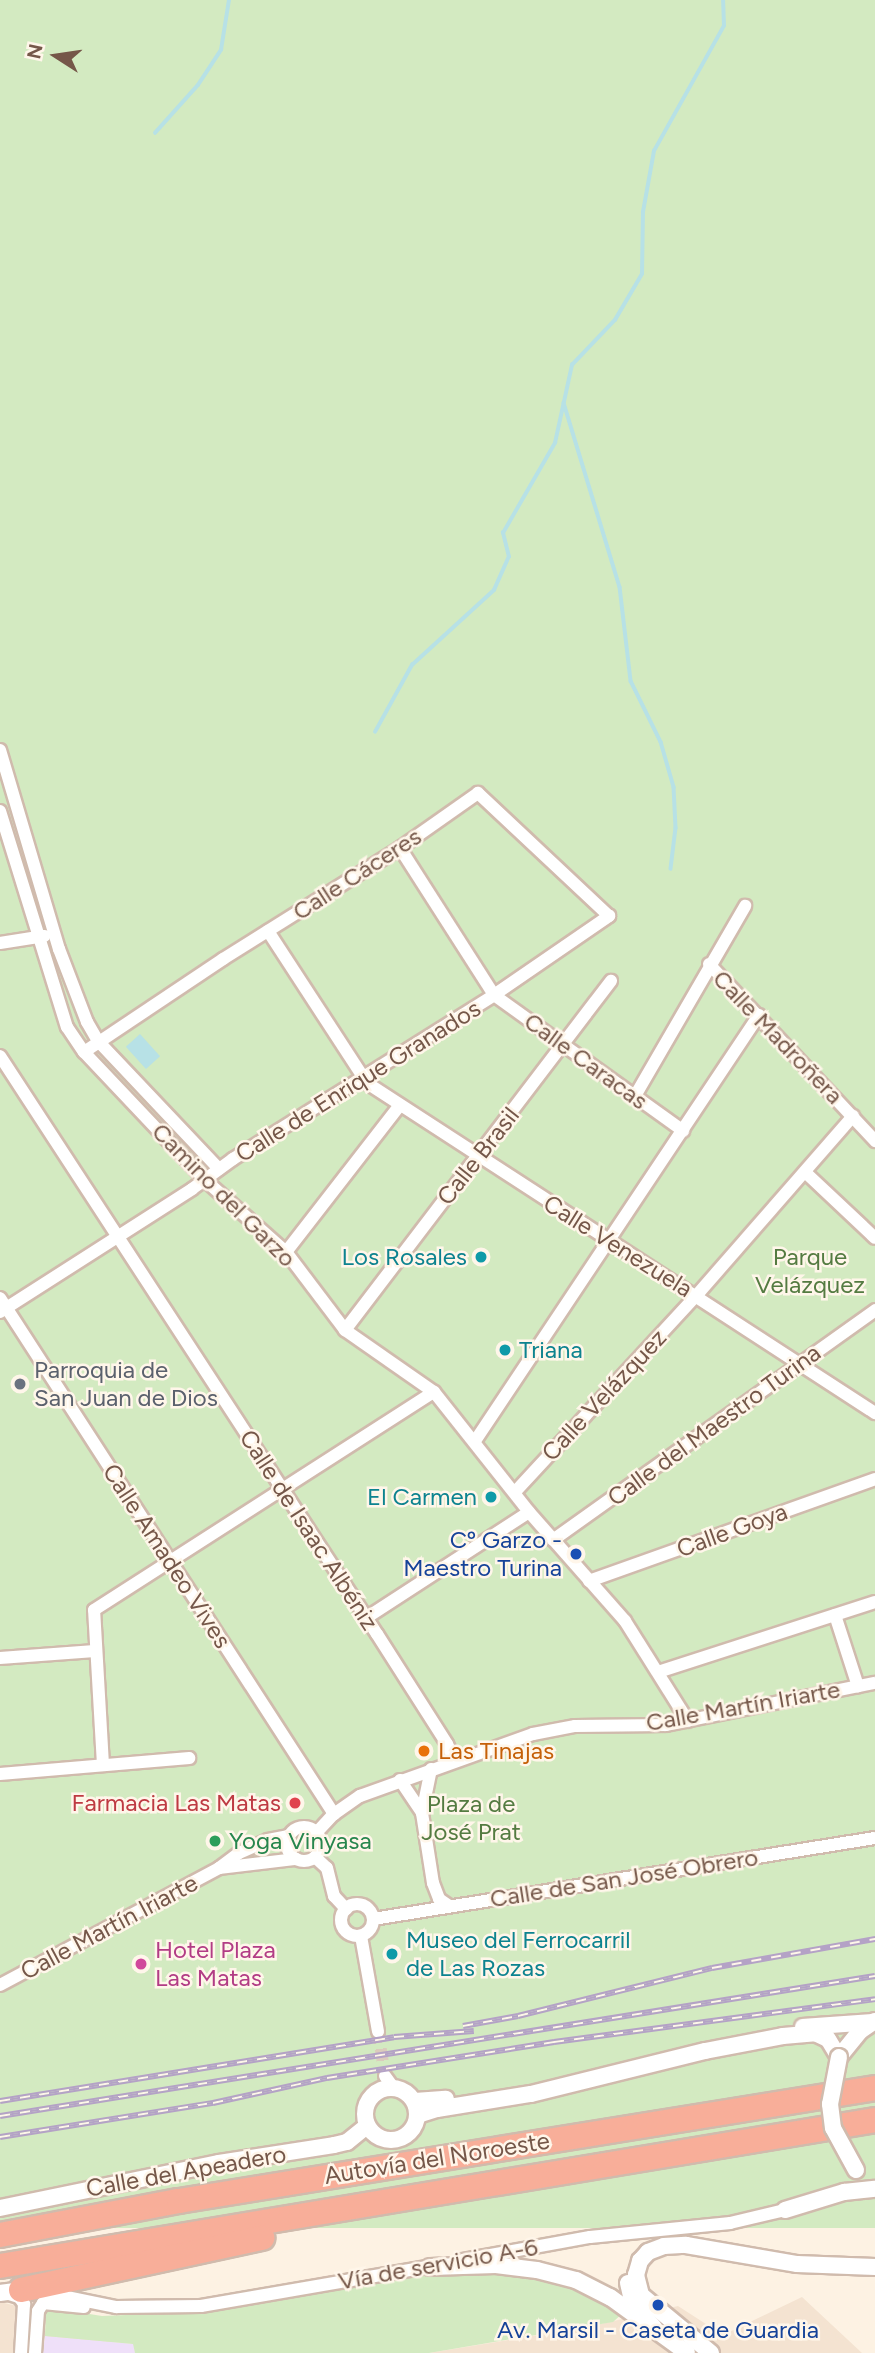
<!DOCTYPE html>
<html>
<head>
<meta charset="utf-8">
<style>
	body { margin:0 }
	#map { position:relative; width:875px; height:2353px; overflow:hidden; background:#fdf2e3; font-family:Figtree,sans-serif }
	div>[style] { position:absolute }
	.residential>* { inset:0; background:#f4e3d1 }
	.education>* { inset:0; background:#efe0f9 }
	.green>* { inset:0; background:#d3eac1; transform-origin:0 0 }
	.water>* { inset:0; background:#b7e1e6; transform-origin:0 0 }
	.stream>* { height:3.5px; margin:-1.75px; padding:0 1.75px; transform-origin:1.75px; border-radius:1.75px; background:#b7e1e6 }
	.minor-tunnel>* { height:12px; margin-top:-6px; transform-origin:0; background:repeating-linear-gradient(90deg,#dbcbbc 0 12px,transparent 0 18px) }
	.roads { filter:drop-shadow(2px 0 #d0bbad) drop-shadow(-2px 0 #d0bbad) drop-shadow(0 2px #d0bbad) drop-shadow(0 -2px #d0bbad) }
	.minor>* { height:12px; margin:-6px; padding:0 6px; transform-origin:6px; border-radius:6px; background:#fff }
	.minor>.ring { margin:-6px; padding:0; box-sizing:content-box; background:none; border:12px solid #fff; border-radius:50% }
	.tertiary>* { height:16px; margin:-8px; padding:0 8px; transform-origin:8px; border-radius:8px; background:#fff }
	.tertiary>.ring { margin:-8px; padding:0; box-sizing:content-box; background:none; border:16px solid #fff; border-radius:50% }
	.motorway>* { height:24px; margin:-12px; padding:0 12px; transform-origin:12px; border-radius:12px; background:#f8ae99 }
	.rail>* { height:6px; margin-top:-3px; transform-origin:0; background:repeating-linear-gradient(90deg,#fff6ea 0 10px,#b4a2c6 0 20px); box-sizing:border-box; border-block:2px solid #b4a2c6 }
	.bridges { filter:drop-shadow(2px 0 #d0bbad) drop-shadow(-2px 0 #d0bbad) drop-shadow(0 2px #d0bbad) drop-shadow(0 -2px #d0bbad) }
	.tertiary-bridge>* { height:16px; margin:-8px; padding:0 8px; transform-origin:8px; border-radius:8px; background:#fff }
	.dots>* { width:19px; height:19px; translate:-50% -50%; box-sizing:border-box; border:4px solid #fff6ea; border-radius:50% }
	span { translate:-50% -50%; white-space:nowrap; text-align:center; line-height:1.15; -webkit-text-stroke:5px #fff6ea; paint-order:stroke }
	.street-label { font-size:24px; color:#755749 }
	.culture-label { font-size:24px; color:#0d838f }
	.right { translate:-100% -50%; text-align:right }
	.left { translate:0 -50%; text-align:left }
	.park-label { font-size:24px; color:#547b41 }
	.worship-label { font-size:24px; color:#5b616d }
	.transit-label { font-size:24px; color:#164399 }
	.food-label { font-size:24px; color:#c56008 }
	.health-label { font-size:24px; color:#be3a42 }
	.leisure-label { font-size:24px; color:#27864d }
	.hotel-label { font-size:24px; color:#b23c85 }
	.north { position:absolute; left:21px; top:21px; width:70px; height:70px; -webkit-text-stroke:5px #fff6ea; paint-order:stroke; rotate:282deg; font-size:19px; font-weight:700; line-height:28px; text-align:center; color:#755749 }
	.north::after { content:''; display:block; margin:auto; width:24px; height:32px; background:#755749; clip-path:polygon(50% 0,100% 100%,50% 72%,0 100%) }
</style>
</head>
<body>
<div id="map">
	<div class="residential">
		<i style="clip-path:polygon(802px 2297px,862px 2353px,429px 2353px,588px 2327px,678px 2306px,723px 2335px)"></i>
		<i style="clip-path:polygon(0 2302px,46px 2313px,135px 2353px,0 2353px)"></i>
	</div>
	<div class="education">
		<i style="clip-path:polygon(45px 2336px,134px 2344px,135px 2353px,43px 2353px)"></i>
	</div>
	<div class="green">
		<i style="left:0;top:0;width:875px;height:2228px"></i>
		<i style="clip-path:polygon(446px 2271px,513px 2271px,550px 2277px,595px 2295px,623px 2313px,613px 2322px,429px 2353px,135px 2353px,133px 2344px,45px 2336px,46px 2313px,52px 2308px,102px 2316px,198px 2312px)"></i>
	</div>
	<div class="water">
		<i style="left:140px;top:1034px;width:30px;height:19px;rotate:48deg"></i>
	</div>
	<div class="stream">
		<i style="left:155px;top:133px;width:64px;rotate:-48.1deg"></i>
		<i style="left:198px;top:85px;width:42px;rotate:-56.7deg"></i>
		<i style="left:221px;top:50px;width:51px;rotate:-80.9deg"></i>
		<i style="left:564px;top:403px;width:192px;rotate:73.1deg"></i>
		<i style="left:620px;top:587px;width:95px;rotate:83.3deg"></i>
		<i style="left:631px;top:681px;width:68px;rotate:63.8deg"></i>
		<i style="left:661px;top:742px;width:47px;rotate:73.9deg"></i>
		<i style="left:674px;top:787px;width:41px;rotate:87.2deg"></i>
		<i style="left:676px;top:828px;width:41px;rotate:97deg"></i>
		<i style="left:375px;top:732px;width:77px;rotate:-61.1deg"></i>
		<i style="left:412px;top:665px;width:111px;rotate:-42.4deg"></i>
		<i style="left:494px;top:590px;width:36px;rotate:-66deg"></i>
		<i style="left:509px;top:557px;width:25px;rotate:-104deg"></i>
		<i style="left:503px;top:533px;width:104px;rotate:-60deg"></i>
		<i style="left:555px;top:443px;width:80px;rotate:-77.7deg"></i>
		<i style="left:572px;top:365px;width:62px;rotate:-46.3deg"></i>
		<i style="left:615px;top:320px;width:53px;rotate:-59.6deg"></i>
		<i style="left:642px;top:274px;width:62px;rotate:-89.1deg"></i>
		<i style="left:643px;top:212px;width:62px;rotate:-79.8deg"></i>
		<i style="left:654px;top:151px;width:143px;rotate:-60.8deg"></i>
		<i style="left:724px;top:26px;width:26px;rotate:-92deg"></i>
	</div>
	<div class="minor-tunnel">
		<i style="left:378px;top:2031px;width:46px;rotate:81.2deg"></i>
	</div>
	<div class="roads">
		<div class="minor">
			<i style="left:0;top:750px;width:208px;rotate:73.5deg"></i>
			<i style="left:59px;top:949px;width:78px;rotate:69deg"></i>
			<i style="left:87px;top:1022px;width:22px;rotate:60deg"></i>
			<i style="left:98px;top:1041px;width:176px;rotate:46.6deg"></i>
			<i style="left:0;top:811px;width:226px;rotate:72.8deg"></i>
			<i style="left:67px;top:1027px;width:30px;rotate:56deg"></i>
			<i style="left:84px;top:1052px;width:176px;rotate:46.6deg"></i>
			<i style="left:205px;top:1180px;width:108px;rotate:41.6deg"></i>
			<i style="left:286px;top:1252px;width:98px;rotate:52.9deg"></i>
			<i style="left:345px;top:1330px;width:108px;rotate:34.9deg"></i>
			<i style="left:434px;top:1392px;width:153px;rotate:51.6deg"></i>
			<i style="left:529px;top:1512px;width:145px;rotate:48.6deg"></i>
			<i style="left:625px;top:1621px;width:118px;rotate:57.8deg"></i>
			<i style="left:400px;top:848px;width:174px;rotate:57.4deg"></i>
			<i style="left:494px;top:995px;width:233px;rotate:35.7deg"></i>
			<i style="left:268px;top:931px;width:181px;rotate:56.9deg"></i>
			<i style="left:367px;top:1083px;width:606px;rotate:33.01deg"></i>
			<i style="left:0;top:943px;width:45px;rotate:-9deg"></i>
			<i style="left:709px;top:964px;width:243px;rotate:46.8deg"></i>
			<i style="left:0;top:1056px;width:690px;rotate:56.89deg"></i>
			<i style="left:377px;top:1634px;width:130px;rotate:57.5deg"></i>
			<i style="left:447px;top:1744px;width:17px;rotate:66deg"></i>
			<i style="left:635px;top:1096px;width:220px;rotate:-59.9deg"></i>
			<i style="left:805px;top:1172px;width:96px;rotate:43.3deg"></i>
			<i style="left:286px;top:1252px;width:186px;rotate:-52.2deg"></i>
			<i style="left:0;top:1298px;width:615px;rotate:57.09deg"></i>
			<i style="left:0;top:1312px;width:228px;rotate:-32.6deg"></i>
			<i style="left:192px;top:1189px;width:51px;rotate:-36.2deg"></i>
			<i style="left:233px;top:1159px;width:308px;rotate:-32.1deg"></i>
			<i style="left:494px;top:995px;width:140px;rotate:-34.5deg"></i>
			<i style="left:609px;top:916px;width:180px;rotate:-136.8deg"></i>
			<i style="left:478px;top:793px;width:95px;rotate:144.8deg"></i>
			<i style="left:400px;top:848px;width:209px;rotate:147.9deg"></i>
			<i style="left:223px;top:959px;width:167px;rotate:146.2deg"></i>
			<i style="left:345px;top:1330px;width:439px;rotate:-52.7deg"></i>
			<i style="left:475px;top:1441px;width:512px;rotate:-56.31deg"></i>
			<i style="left:515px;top:1492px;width:267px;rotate:-47.3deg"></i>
			<i style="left:696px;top:1296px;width:239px;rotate:-48.9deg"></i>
			<i style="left:553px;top:1540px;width:396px;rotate:-35.5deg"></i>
			<i style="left:589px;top:1581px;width:304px;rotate:-19.6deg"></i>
			<i style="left:835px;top:1615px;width:75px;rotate:72.1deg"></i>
			<i style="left:366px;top:1618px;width:194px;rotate:-33deg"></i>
			<i style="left:0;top:1658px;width:95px;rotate:-4.2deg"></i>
			<i style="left:658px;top:1672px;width:228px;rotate:-17.9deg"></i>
			<i style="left:103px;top:1765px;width:155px;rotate:-93.3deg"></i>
			<i style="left:94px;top:1610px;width:404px;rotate:-32.7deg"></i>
			<i style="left:431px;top:1769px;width:45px;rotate:101.6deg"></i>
			<i style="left:422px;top:1813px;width:71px;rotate:81.1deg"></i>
			<i style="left:433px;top:1883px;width:17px;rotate:69deg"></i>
			<i style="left:439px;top:1899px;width:11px;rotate:34deg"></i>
			<i style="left:0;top:1774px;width:190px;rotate:-4.8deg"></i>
			<i style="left:400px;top:1780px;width:40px;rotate:56deg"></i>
			<i class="ring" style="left:287px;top:1827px;width:22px;height:22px"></i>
			<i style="left:317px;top:1832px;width:25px;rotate:-47deg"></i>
			<i style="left:334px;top:1814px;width:32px;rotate:-35deg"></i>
			<i style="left:360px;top:1796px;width:184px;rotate:-19.7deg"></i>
			<i style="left:533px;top:1734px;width:43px;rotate:-10.8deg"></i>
			<i style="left:575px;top:1726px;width:91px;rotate:-0.6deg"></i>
			<i style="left:666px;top:1725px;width:213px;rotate:-11.4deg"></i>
			<i style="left:315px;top:1857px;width:16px;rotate:43deg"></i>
			<i style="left:327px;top:1868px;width:29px;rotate:76deg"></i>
			<i style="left:334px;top:1896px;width:18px;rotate:47deg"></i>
			<i style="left:219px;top:1868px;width:78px;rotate:-6.7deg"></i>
			<i class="ring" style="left:341px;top:1904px;width:20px;height:20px"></i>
			<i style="left:373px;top:1919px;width:508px;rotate:-9.17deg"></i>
			<i style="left:361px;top:1936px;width:97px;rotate:79.9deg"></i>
			<i style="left:0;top:1985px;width:248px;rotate:-28.1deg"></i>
			<i style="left:219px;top:1868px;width:25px;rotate:-37deg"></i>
			<i style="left:239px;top:1853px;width:32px;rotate:-24deg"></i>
			<i style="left:268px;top:1840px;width:20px;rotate:-11deg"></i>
			<i style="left:385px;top:2076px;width:14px;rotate:54deg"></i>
			<i style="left:463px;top:2260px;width:129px;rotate:-10.3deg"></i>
			<i style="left:590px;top:2237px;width:141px;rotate:-5.7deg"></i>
			<i style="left:730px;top:2223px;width:57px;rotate:-13.3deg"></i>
			<i style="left:42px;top:2292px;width:76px;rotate:11.5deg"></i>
			<i style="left:116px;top:2307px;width:85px;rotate:-0.7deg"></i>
			<i style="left:201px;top:2306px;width:241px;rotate:-9.8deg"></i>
			<i style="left:9px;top:2294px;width:10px;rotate:17deg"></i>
			<i style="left:19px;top:2297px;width:9px;rotate:54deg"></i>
			<i style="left:24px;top:2304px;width:49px;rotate:93.5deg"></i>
			<i style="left:35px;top:2353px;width:42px;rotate:-85.9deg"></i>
			<i style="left:38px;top:2311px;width:9px;rotate:-58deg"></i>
			<i style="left:43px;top:2303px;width:41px;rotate:5.6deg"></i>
		</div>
		<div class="tertiary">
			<i style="left:803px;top:2027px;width:69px;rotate:-4.1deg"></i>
			<i class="ring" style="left:365px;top:2088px;width:36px;height:36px"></i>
			<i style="left:415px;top:2101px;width:31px;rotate:-4deg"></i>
			<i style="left:418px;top:2115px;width:20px;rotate:-18deg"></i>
			<i style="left:437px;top:2109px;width:95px;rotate:-9.1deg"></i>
			<i style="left:531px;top:2094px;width:179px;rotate:-13.9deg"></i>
			<i style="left:705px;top:2051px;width:79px;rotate:-10.9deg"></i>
			<i style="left:783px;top:2036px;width:32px;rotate:-5deg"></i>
			<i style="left:815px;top:2033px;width:14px;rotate:25deg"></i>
			<i style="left:828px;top:2039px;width:21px;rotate:59deg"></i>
			<i style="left:839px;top:2057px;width:33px;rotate:-51deg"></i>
			<i style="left:860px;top:2031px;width:18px;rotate:-34deg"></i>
			<i style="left:0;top:2208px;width:224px;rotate:-11.6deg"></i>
			<i style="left:219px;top:2163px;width:116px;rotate:-8.9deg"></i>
			<i style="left:334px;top:2145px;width:13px;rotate:-13deg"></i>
			<i style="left:347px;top:2142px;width:26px;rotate:-39deg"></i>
			<i style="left:785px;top:2210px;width:62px;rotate:-17deg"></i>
			<i style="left:844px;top:2192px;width:31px;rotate:-6deg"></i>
			<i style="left:430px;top:2267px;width:66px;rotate:-1.7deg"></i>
			<i style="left:496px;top:2265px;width:41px;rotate:7deg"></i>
			<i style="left:537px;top:2270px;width:40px;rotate:14.4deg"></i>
			<i style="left:576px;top:2280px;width:38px;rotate:27deg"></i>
			<i style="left:610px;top:2297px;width:95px;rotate:36deg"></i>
			<i style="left:628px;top:2283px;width:22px;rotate:77deg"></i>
			<i style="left:633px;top:2304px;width:31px;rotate:48deg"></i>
			<i style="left:0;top:2293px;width:21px;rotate:-8deg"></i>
			<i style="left:711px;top:2353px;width:91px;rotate:-140.4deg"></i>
			<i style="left:641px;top:2295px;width:21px;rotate:-104deg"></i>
			<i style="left:636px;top:2275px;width:15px;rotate:-74deg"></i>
			<i style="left:640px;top:2261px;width:12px;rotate:-48deg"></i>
			<i style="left:648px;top:2252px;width:17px;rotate:-21deg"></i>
			<i style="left:664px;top:2246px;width:22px;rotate:-3deg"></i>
			<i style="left:686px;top:2245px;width:113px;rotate:9.7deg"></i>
			<i style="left:797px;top:2264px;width:78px;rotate:2.2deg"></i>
		</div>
		<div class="motorway">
			<i style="left:0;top:2235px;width:182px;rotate:-10.8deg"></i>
			<i style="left:179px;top:2201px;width:705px;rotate:-9.22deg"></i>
			<i style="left:0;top:2266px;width:887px;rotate:-9.47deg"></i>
			<i style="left:21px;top:2290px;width:247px;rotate:-12.2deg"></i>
		</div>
	</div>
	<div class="rail">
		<i style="left:463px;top:2026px;width:56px;rotate:-10.3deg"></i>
		<i style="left:518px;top:2016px;width:200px;rotate:-13.9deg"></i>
		<i style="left:712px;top:1968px;width:166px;rotate:-10.1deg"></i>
		<i style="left:0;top:2101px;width:399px;rotate:-9.2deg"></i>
		<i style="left:394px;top:2037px;width:80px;rotate:-4.3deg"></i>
		<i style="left:0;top:2116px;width:886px;rotate:-9.09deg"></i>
		<i style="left:0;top:2137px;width:216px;rotate:-9.1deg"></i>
		<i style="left:213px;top:2103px;width:117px;rotate:-12.4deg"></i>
		<i style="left:327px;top:2078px;width:230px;rotate:-9deg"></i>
		<i style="left:554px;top:2042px;width:324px;rotate:-7.6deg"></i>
	</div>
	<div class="bridges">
		<div class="tertiary-bridge">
			<i style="left:839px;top:2057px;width:48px;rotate:100.8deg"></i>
			<i style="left:830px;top:2104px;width:24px;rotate:83deg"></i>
			<i style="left:833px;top:2128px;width:48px;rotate:61.3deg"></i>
		</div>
	</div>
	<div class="dots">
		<i style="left:481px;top:1257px;background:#0f9aa8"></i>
		<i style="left:505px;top:1350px;background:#0f9aa8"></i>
		<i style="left:20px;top:1384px;background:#6b7280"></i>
		<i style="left:491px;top:1497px;background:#0f9aa8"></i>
		<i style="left:576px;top:1554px;background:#1a4fb4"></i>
		<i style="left:424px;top:1751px;background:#e8710a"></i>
		<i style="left:295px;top:1803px;background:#e0444e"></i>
		<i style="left:215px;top:1841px;background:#2e9e5b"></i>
		<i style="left:392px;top:1954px;background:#0f9aa8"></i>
		<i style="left:141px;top:1964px;background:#d1479c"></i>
		<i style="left:658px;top:2305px;background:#1a4fb4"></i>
	</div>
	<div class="street-label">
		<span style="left:357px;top:874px;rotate:-33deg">Calle Cáceres</span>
		<span style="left:778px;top:1037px;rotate:46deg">Calle Madroñera</span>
		<span style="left:586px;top:1061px;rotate:36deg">Calle Caracas</span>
		<span style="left:358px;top:1081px;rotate:-32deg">Calle de Enrique Granados</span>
		<span style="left:478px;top:1156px;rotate:-52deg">Calle Brasil</span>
		<span style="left:224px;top:1195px;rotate:45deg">Camino del Garzo</span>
		<span style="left:618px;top:1246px;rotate:32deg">Calle Venezuela</span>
		<span style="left:604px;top:1395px;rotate:-47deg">Calle Velázquez</span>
		<span style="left:714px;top:1425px;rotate:-36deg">Calle del Maestro Turina</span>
		<span style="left:309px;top:1530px;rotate:57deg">Calle de Isaac Albéniz</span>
		<span style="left:732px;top:1530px;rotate:-20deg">Calle Goya</span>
		<span style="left:167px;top:1556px;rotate:57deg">Calle Amadeo Vives</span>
		<span style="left:743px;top:1706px;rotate:-10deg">Calle Martín Iriarte</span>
		<span style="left:624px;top:1878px;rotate:-9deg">Calle de San José Obrero</span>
		<span style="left:109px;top:1927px;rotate:-28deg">Calle Martín Iriarte</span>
		<span style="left:437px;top:2158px;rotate:-9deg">Autovía del Noroeste</span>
		<span style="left:186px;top:2171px;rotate:-10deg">Calle del Apeadero</span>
		<span style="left:438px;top:2264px;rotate:-10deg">Vía de servicio A-6</span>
	</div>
	<div class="culture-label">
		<span class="right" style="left:467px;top:1257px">Los Rosales</span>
		<span class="left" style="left:519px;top:1350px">Triana</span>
		<span class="right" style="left:477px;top:1497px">El Carmen</span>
		<span class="left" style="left:406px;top:1954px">Museo del Ferrocarril<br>de Las Rozas</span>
	</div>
	<div class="park-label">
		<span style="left:810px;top:1271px">Parque<br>Velázquez</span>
		<span style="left:471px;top:1818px">Plaza de<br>José Prat</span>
	</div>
	<div class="worship-label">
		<span class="left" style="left:34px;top:1384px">Parroquia de<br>San Juan de Dios</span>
	</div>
	<div class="transit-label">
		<span class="right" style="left:562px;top:1554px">Cº Garzo -<br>Maestro Turina</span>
		<span style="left:658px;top:2330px">Av. Marsil - Caseta de Guardia</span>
	</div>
	<div class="food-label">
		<span class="left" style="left:438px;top:1751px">Las Tinajas</span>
	</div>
	<div class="health-label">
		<span class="right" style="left:281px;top:1803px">Farmacia Las Matas</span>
	</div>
	<div class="leisure-label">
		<span class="left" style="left:229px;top:1841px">Yoga Vinyasa</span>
	</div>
	<div class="hotel-label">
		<span class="left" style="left:155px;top:1964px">Hotel Plaza<br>Las Matas</span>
	</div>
	<div class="north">N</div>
</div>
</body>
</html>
